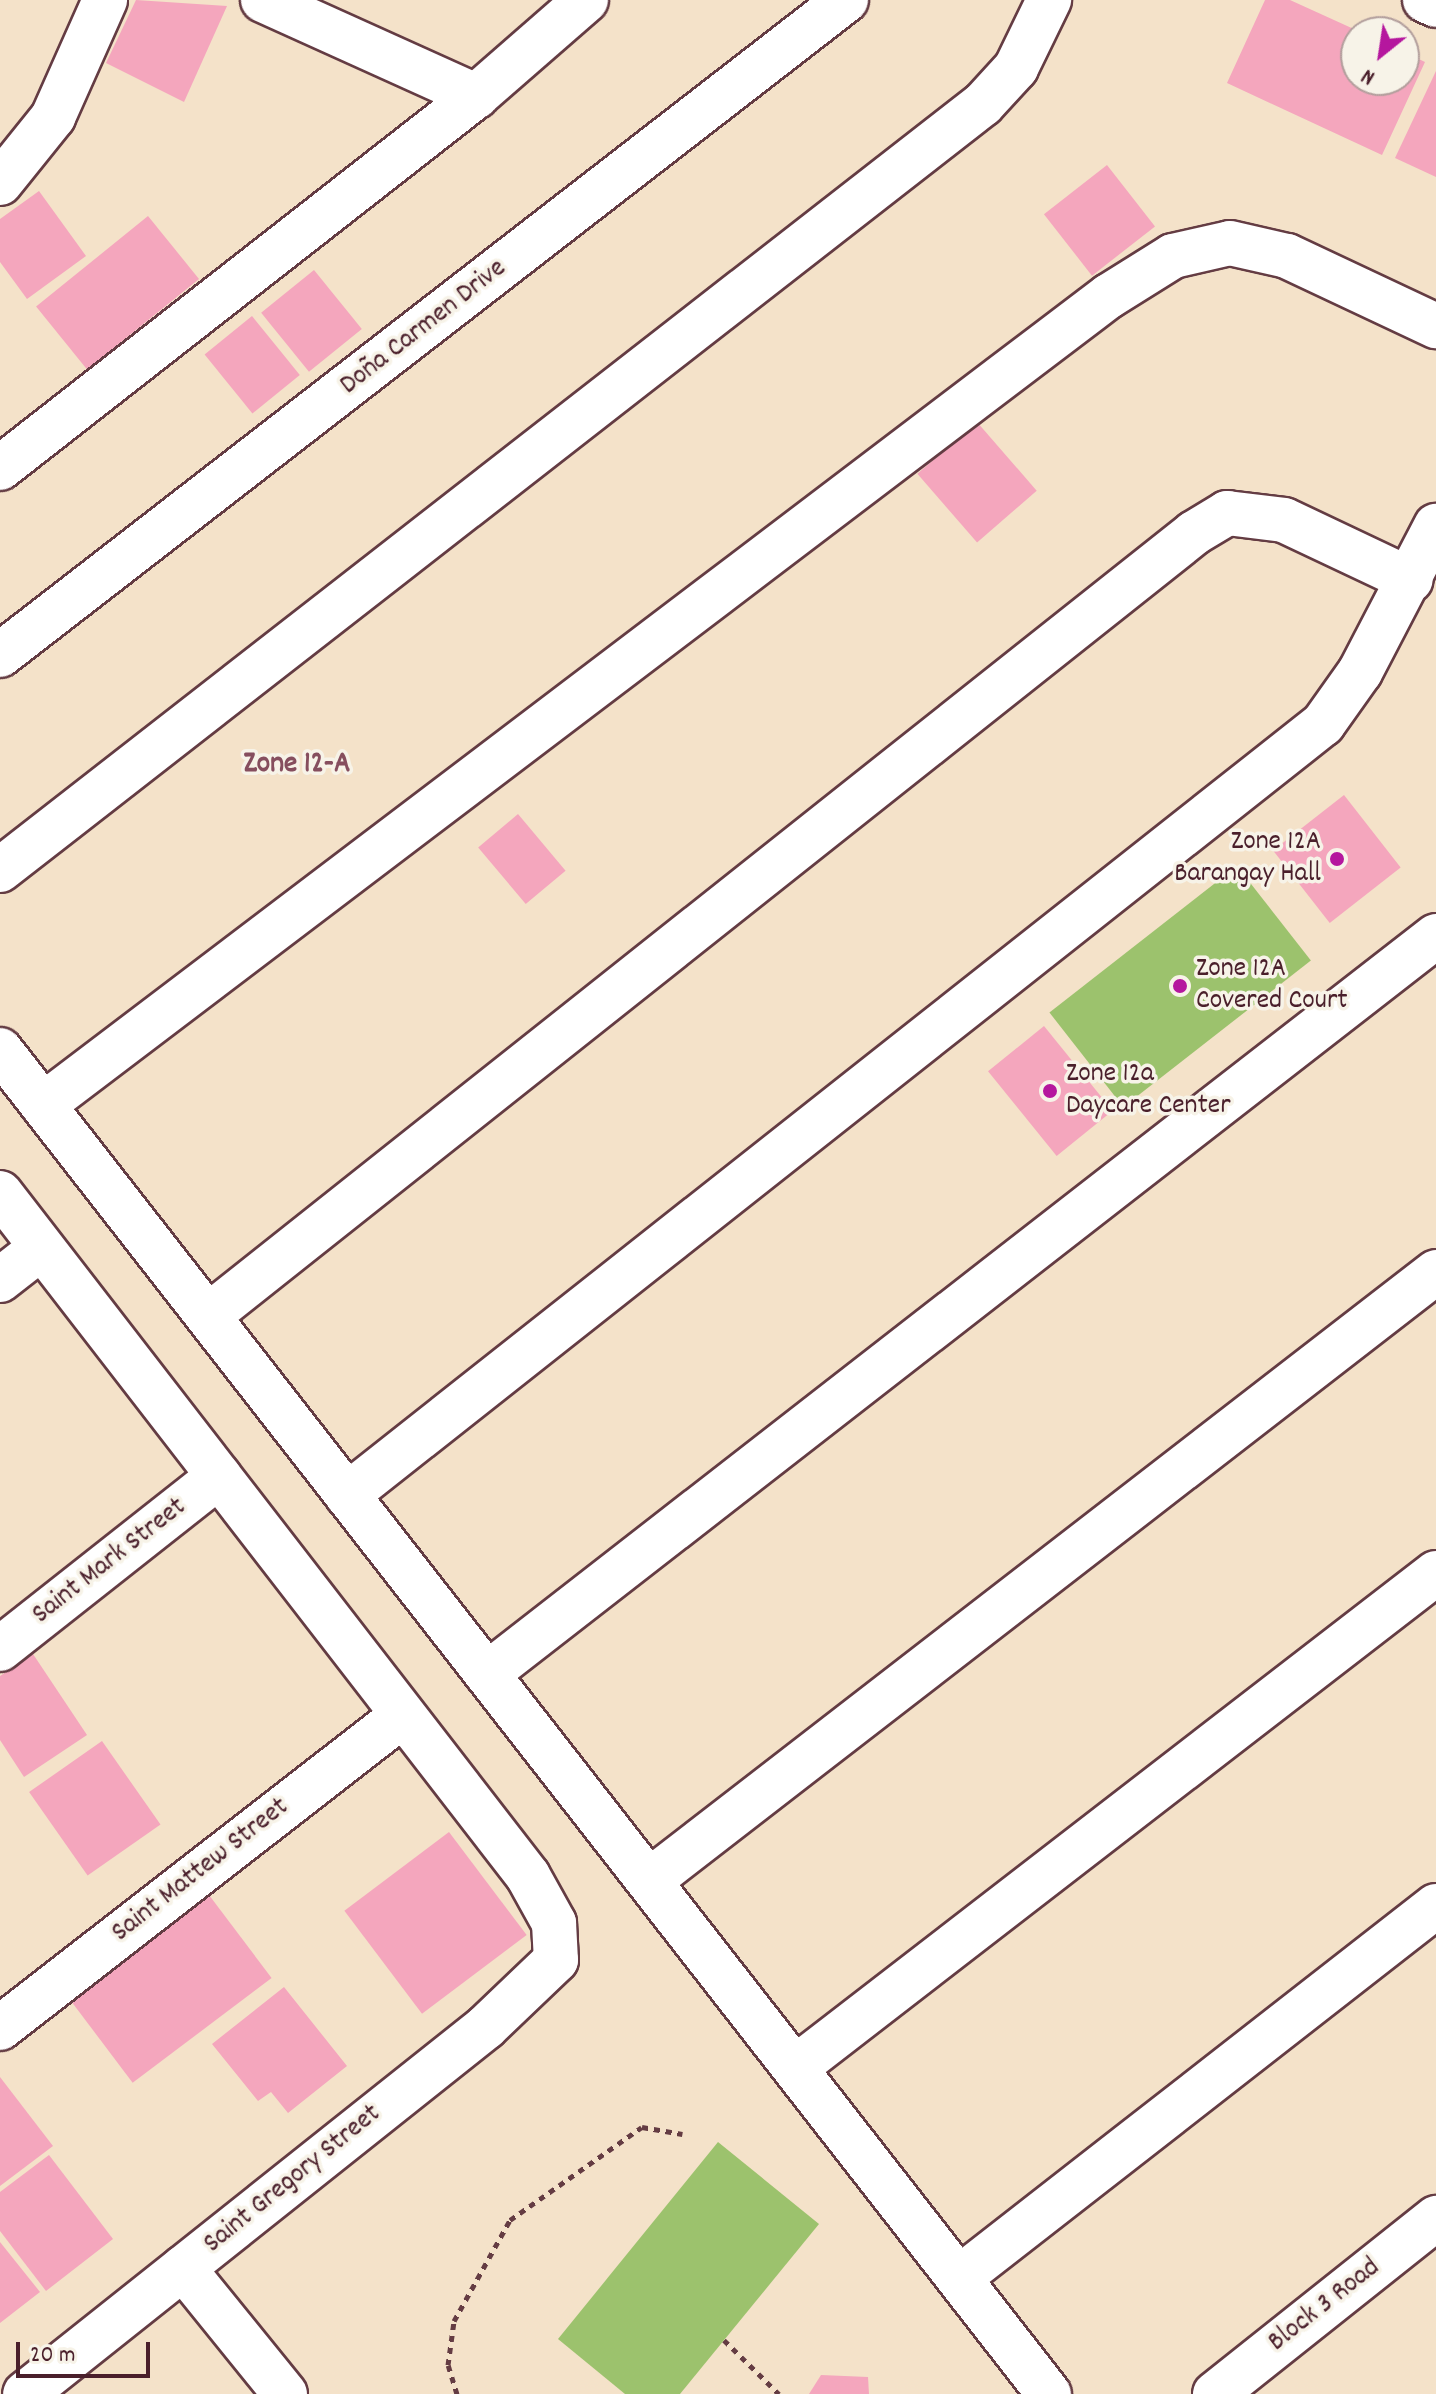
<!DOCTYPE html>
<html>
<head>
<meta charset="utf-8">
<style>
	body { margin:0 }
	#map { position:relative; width:1436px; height:2394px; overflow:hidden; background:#f4e2c9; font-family:Dekko,sans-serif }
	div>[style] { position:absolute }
	.green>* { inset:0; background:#9cc26d; transform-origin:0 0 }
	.building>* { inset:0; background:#f4a6bd; transform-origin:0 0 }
	.path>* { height:5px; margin-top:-2.5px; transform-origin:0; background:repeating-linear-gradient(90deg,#643c43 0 6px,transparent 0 12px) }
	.roads { filter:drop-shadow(2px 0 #643c43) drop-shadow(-2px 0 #643c43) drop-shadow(0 2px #643c43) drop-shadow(0 -2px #643c43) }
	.street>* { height:44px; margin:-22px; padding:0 22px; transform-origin:22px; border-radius:22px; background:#fff }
	.secondary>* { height:44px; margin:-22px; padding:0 22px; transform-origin:22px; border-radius:22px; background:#fff }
	.dots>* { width:22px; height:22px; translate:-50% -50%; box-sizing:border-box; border:4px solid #f7f3e8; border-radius:50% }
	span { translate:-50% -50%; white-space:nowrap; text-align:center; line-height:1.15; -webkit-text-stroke:7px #f7f3e8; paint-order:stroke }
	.street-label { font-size:28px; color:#4a1f2b }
	.poi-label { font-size:28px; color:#4a1f2b }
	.right { translate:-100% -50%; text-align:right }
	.left { translate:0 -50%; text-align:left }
	.neighbourhood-label { font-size:30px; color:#864e5e; font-weight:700 }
	.north { position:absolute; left:1340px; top:16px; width:80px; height:80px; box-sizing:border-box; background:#f7f3e8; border:2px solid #b29e9c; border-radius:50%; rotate:210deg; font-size:22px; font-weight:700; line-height:32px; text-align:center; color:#4a1f2b }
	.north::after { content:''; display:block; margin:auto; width:28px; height:36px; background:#b5179e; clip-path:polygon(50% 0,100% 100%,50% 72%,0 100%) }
	.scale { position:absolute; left:16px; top:2342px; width:134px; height:36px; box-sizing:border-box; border:4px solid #4a1f2b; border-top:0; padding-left:10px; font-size:24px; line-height:28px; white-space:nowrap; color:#4a1f2b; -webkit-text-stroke:6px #f7f3e8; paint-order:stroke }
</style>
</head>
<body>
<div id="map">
	<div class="green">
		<i style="left:1237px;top:866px;width:120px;height:238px;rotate:52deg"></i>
		<i style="clip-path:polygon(718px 2142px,819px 2224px,680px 2394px,625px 2394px,558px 2339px)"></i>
	</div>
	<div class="building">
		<i style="clip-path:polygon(136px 0,227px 6px,184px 102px,106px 63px)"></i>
		<i style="clip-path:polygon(1265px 0,1290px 0,1356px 30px,1356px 80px,1404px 80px,1404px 52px,1425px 62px,1382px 155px,1227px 83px)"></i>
		<i style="clip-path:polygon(1436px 71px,1436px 177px,1395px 158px)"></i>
		<i style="left:1107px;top:165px;width:78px;height:80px;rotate:52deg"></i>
		<i style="clip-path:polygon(39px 191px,86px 256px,27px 299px,0 262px,0 219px)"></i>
		<i style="left:148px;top:216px;width:81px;height:144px;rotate:51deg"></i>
		<i style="left:314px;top:270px;width:76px;height:68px;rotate:51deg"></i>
		<i style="left:252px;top:316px;width:76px;height:61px;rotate:51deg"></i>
		<i style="left:977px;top:422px;width:91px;height:79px;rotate:49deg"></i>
		<i style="left:1344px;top:795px;width:92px;height:90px;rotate:52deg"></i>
		<i style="left:518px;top:814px;width:74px;height:52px;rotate:50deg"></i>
		<i style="left:1044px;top:1026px;width:109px;height:72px;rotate:51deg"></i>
		<i style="clip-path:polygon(33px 1654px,87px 1735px,24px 1777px,0 1740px,0 1676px)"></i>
		<i style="left:102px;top:1741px;width:102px;height:89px;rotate:55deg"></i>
		<i style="left:449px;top:1832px;width:129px;height:131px;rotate:53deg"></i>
		<i style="left:206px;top:1891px;width:109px;height:174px;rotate:53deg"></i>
		<i style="clip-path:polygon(284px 1987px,347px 2066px,288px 2113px,271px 2092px,258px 2101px,212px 2044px)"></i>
		<i style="clip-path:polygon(0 2077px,53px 2146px,0 2186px)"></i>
		<i style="clip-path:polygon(49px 2155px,113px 2239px,46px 2291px,0 2231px,0 2192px)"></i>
		<i style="clip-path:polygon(0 2242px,40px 2292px,0 2323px)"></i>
		<i style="clip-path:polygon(821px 2375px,868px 2377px,869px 2394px,809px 2394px)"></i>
	</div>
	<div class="path">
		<i style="left:724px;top:2340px;width:77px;rotate:44.5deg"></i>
		<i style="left:457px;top:2394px;width:30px;rotate:-107deg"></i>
		<i style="left:448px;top:2365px;width:44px;rotate:-82.2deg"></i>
		<i style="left:454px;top:2321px;width:115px;rotate:-61deg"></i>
		<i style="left:510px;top:2220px;width:161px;rotate:-35.2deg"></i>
		<i style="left:642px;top:2127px;width:41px;rotate:9.9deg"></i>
	</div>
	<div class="roads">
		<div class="street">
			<i style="left:263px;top:0;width:234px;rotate:24.3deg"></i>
			<i style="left:0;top:183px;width:85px;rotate:-51.2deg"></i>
			<i style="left:53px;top:117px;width:128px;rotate:-66deg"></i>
			<i style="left:0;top:468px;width:604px;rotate:-38.01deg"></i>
			<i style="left:476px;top:96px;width:146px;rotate:-41.1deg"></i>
			<i style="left:0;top:870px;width:1246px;rotate:-37.93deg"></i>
			<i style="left:983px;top:104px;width:49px;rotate:-47.5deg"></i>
			<i style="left:1016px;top:68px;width:76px;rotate:-64.1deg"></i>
			<i style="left:43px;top:1105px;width:1338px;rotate:-37.2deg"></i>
			<i style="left:1109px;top:296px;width:75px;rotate:-32deg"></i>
			<i style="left:1173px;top:256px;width:58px;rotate:-12.8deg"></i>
			<i style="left:1230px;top:243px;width:58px;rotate:12.8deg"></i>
			<i style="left:1287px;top:256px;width:165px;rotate:25.2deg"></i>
			<i style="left:0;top:1193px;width:863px;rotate:52.29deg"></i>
			<i style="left:528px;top:1876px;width:54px;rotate:61deg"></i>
			<i style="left:554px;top:1923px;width:37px;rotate:87deg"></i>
			<i style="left:556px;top:1960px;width:97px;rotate:136.3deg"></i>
			<i style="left:486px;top:2027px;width:589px;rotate:141.48deg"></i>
			<i style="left:0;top:1280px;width:52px;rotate:-38deg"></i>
			<i style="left:208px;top:1316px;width:1259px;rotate:-38.45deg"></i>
			<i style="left:1194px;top:533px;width:39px;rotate:-31deg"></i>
			<i style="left:1227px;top:513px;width:57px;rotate:7deg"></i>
			<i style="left:1284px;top:520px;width:140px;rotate:25.3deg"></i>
			<i style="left:347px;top:1495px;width:1244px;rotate:-38.31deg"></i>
			<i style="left:1323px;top:724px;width:64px;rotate:-54.6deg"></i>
			<i style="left:1360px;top:672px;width:165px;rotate:-62.5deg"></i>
			<i style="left:0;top:1649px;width:279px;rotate:-38.3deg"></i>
			<i style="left:487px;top:1674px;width:1202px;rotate:-37.87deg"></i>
			<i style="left:649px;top:1881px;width:995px;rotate:-37.73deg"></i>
			<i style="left:0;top:2028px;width:510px;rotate:-37.84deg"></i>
			<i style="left:795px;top:2068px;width:810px;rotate:-37.68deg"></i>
			<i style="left:183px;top:2268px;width:162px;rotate:51deg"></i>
			<i style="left:959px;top:2278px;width:605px;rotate:-37.95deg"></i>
			<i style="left:1215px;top:2394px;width:283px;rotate:-38.5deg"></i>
		</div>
		<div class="secondary">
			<i style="left:1425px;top:0;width:12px;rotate:24deg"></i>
			<i style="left:0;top:655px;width:1070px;rotate:-37.75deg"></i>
			<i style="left:0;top:1050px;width:1705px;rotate:52.03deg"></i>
		</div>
	</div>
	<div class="dots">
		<i style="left:1337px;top:859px;background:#b5179e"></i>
		<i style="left:1180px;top:986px;background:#b5179e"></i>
		<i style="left:1050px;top:1091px;background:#b5179e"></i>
	</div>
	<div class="street-label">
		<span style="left:424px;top:328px;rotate:-38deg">Doña Carmen Drive</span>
		<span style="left:110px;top:1562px;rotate:-38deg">Saint Mark Street</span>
		<span style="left:201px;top:1871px;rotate:-38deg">Saint Mattew Street</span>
		<span style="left:293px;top:2180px;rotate:-39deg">Saint Gregory Street</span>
		<span style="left:1325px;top:2306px;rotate:-38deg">Block 3 Road</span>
	</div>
	<div class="poi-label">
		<span class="right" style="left:1321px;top:859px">Zone 12A<br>Barangay Hall</span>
		<span class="left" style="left:1196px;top:986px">Zone 12A<br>Covered Court</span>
		<span class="left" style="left:1066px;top:1091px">Zone 12a<br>Daycare Center</span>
	</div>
	<div class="neighbourhood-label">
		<span style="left:297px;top:766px">Zone 12-A</span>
	</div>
	<div class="north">N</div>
	<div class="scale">20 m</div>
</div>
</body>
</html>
